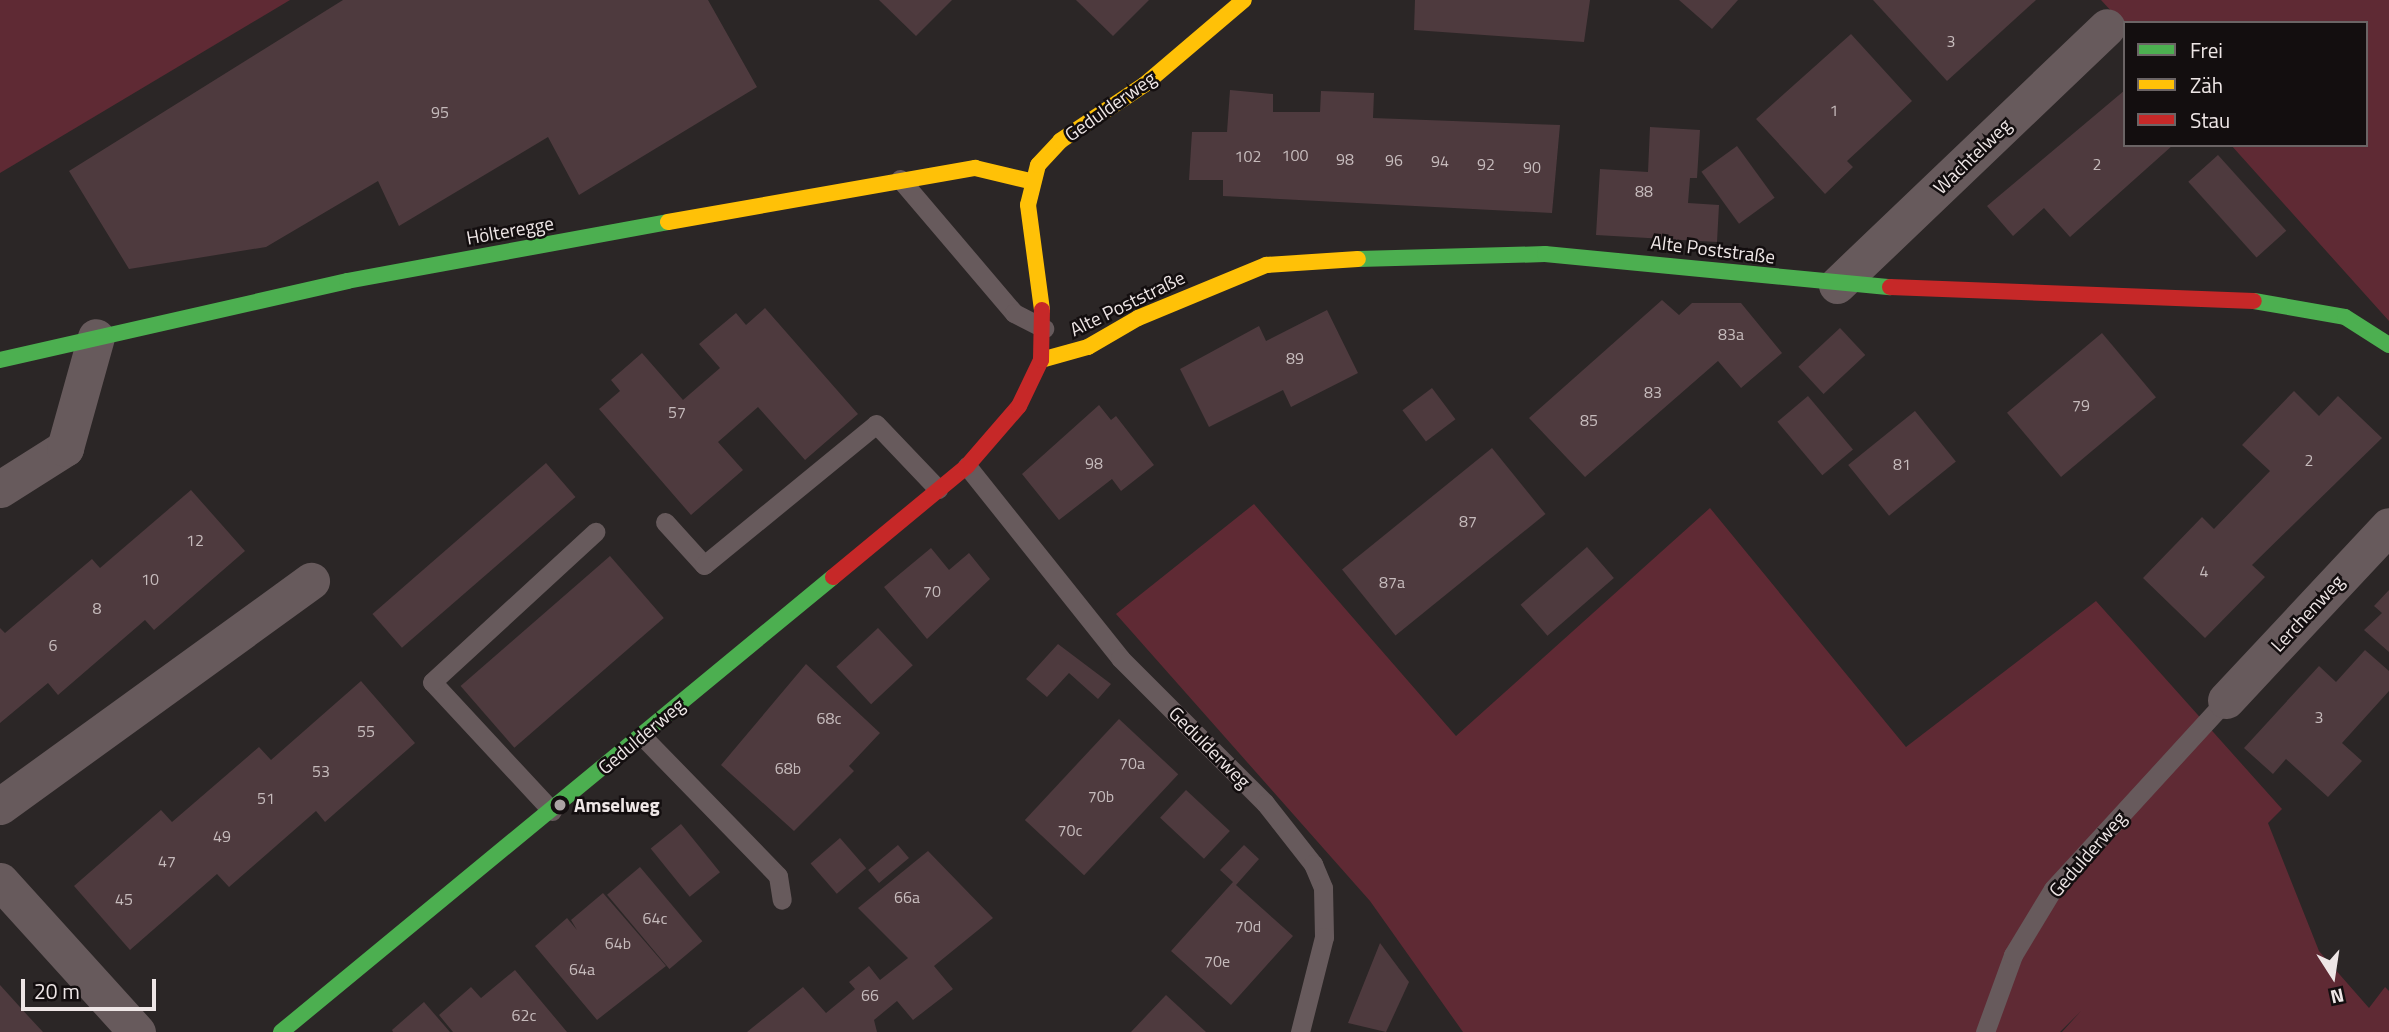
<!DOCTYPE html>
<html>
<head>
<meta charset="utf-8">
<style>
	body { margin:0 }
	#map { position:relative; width:2389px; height:1032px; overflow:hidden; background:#2b2626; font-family:"Titillium Web",sans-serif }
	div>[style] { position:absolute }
	.green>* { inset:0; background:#5f2a34 }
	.building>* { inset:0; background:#4e3a3e; transform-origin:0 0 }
	.lane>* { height:19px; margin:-9.5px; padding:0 9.5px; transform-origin:9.5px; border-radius:9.5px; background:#675a5c }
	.street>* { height:37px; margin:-18.5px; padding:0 18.5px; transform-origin:18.5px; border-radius:18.5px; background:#675a5c }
	.fast>* { height:16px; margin:-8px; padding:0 8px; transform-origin:8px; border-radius:8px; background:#4caf50 }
	.slow>* { height:16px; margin:-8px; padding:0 8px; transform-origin:8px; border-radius:8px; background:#ffc107 }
	.jam>* { height:16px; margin:-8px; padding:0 8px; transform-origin:8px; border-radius:8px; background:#c62828 }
	.dots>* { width:19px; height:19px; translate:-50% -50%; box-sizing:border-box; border:4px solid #130e0f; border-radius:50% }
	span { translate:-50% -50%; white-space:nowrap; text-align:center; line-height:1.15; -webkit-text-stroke:5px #130e0f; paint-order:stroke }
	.number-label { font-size:16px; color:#c6bbbc }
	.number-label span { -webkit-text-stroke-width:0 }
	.street-label { font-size:19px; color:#eee6e6 }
	.poi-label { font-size:19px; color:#eee6e6; font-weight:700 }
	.left { translate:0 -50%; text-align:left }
	.legend { position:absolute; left:2123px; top:21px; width:245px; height:126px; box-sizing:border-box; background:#130e0f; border:2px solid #6b6465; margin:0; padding:9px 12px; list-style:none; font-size:21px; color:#eee6e6 }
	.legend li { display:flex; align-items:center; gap:14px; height:35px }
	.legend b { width:35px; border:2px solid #6b6465 }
	.north { position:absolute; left:2298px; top:941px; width:70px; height:70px; -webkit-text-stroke:5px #130e0f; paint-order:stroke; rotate:168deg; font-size:19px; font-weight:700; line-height:28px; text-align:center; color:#eee6e6 }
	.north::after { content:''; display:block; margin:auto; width:24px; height:32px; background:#eee6e6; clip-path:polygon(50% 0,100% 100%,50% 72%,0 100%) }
	.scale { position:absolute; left:21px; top:979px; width:135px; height:32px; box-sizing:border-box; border:4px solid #eee6e6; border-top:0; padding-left:9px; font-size:21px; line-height:24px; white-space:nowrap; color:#eee6e6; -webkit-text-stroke:5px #130e0f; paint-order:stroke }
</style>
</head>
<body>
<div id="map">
	<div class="green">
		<i style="clip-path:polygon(0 0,290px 0,0 173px)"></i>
		<i style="clip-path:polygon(2101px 0,2389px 0,2389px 321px,2231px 145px,2366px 145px,2366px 23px,2125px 26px)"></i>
		<i style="clip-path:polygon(1254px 504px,1456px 736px,1710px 508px,1906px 747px,2096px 601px,2282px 809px,2268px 823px,2319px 951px,2369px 1008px,2385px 987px,2389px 991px,2389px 1032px,2062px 1032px,2081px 1011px,2060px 1032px,1463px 1032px,1370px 901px,1116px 614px)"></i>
	</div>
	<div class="building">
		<i style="clip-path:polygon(343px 0,708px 0,757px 87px,579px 195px,548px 137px,399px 226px,378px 181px,266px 247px,129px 269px,69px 171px)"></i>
		<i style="clip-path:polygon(879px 0,952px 0,916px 36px)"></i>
		<i style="clip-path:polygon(1076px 0,1149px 0,1113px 36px)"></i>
		<i style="clip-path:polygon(1415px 0,1590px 0,1584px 42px,1414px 30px)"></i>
		<i style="clip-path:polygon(1679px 0,1738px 0,1712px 29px)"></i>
		<i style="clip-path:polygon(1873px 0,2036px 0,1947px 81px)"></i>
		<i style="clip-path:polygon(1851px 34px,1912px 101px,1847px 161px,1853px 167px,1825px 194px,1756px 119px)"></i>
		<i style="clip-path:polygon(1230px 90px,1273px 94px,1273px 112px,1320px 112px,1321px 91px,1374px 93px,1373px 118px,1560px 125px,1552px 213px,1223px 196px,1223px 180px,1189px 180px,1192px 132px,1227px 132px)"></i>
		<i style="clip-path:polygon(2125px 90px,2125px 145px,2173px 145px,2070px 237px,2044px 208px,2013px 236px,1987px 206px)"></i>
		<i style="clip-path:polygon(1650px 127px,1700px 130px,1697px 178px,1690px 178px,1688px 203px,1719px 205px,1717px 242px,1596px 235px,1600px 169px,1648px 172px)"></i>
		<i style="left:1737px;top:146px;width:64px;height:44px;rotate:54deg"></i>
		<i style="left:2218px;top:155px;width:102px;height:40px;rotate:48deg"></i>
		<i style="clip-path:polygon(1662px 300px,1679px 315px,1692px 303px,1741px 303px,1782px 353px,1741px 388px,1718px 361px,1585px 477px,1529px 418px)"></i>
		<i style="clip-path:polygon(765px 308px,858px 414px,805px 460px,758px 407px,718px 442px,743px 470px,691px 515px,599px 409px,620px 391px,611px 380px,642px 353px,683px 400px,720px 368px,699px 344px,736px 313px,746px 325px)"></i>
		<i style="clip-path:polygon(1327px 310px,1358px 373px,1291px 407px,1283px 390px,1209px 427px,1180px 369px,1259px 326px,1266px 341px)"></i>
		<i style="left:1840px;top:328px;width:37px;height:57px;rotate:47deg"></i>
		<i style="left:2102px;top:333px;width:84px;height:124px;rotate:50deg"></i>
		<i style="left:1432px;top:388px;width:39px;height:37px;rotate:53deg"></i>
		<i style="clip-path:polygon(2294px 391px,2319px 416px,2338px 396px,2382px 438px,2252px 565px,2265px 577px,2205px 638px,2143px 578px,2202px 517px,2214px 529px,2270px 471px,2242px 445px)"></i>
		<i style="left:1808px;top:396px;width:70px;height:40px;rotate:50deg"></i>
		<i style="clip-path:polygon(1099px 405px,1111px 420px,1116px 416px,1154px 465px,1121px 491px,1112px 479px,1059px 520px,1022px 474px)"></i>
		<i style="left:1915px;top:411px;width:65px;height:86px;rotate:51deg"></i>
		<i style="left:1492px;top:448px;width:85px;height:193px;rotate:51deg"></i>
		<i style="left:546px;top:463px;width:45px;height:230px;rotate:49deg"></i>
		<i style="clip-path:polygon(191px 490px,245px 551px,154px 630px,145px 620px,58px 695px,48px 683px,0 723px,0 628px,5px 633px,92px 559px,100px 568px)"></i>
		<i style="left:1587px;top:547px;width:41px;height:88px;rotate:49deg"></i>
		<i style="clip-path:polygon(931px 548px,949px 570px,969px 553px,990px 579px,927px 639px,884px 587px)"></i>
		<i style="left:610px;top:556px;width:82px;height:198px;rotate:49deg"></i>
		<i style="clip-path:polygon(2389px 590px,2389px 652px,2364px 630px,2382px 613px,2374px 606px)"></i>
		<i style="left:878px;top:628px;width:51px;height:57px;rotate:47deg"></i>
		<i style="clip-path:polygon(1058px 644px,1111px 684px,1098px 699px,1069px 673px,1047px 697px,1026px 679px)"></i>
		<i style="clip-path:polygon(2365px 650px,2389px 671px,2389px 691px,2342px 743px,2362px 761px,2328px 797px,2286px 759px,2273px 774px,2244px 748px,2319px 666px,2336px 682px)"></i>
		<i style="clip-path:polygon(806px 664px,880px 733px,849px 766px,854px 771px,794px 831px,721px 765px)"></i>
		<i style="clip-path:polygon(361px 681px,415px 743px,325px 822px,316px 811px,229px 887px,217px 874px,130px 950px,74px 886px,161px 810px,172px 822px,259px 747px,271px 760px)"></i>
		<i style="left:1119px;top:719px;width:81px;height:138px;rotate:43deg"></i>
		<i style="left:1186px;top:790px;width:60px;height:38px;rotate:43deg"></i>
		<i style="left:681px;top:824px;width:62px;height:39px;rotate:51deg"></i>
		<i style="left:840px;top:838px;width:40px;height:39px;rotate:49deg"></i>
		<i style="left:898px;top:845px;width:17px;height:39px;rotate:50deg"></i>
		<i style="clip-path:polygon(1244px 845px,1259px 859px,1236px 885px,1293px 936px,1231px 1005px,1171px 951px,1233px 882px,1220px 870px)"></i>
		<i style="clip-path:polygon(928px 851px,993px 918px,934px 966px,953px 989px,913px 1020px,897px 1001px,874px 1020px,877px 1032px,747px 1032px,803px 987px,826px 1013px,855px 989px,849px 982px,869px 966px,880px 980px,908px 958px,858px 908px)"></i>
		<i style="left:640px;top:867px;width:97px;height:43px;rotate:50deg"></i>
		<i style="clip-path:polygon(603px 893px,666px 966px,597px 1020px,535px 946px,567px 918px,577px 930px,571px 920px)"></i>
		<i style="clip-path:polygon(1380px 943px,1409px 982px,1386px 1032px,1348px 1023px)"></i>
		<i style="clip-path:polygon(515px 970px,567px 1032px,453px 1032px,439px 1015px,471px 987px,481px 998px)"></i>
		<i style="clip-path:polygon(0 985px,29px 1017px,43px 1032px,0 1032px)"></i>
		<i style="clip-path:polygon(1166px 995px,1206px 1032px,1131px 1032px)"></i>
		<i style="clip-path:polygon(424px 1002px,450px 1032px,393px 1032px,392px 1030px)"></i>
	</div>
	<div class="lane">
		<i style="left:900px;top:179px;width:176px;rotate:49.6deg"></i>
		<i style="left:1014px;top:313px;width:34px;rotate:27deg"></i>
		<i style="left:967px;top:466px;width:246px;rotate:51.4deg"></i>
		<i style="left:1120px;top:658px;width:205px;rotate:45deg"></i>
		<i style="left:1265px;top:803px;width:78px;rotate:51.8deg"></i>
		<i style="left:1313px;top:864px;width:26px;rotate:67deg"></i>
		<i style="left:1323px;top:888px;width:49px;rotate:88.8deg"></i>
		<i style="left:1324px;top:937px;width:98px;rotate:104.2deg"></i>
		<i style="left:665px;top:522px;width:58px;rotate:47.8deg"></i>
		<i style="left:704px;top:565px;width:222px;rotate:-39.3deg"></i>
		<i style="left:876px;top:424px;width:90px;rotate:46.4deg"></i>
		<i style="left:642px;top:736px;width:195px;rotate:45.8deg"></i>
		<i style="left:778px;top:876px;width:24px;rotate:81deg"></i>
		<i style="left:552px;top:811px;width:176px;rotate:-132.9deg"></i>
		<i style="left:432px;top:682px;width:222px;rotate:-42.6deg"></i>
		<i style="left:1985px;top:1032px;width:82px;rotate:-70deg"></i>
		<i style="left:2013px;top:955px;width:77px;rotate:-58.8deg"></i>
		<i style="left:2053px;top:889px;width:256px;rotate:-47.5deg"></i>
	</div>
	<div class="street">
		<i style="left:1837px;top:285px;width:373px;rotate:-43.7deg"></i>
		<i style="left:0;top:489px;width:77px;rotate:-32.2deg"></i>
		<i style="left:65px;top:448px;width:115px;rotate:-74.4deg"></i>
		<i style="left:2226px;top:700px;width:238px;rotate:-46.9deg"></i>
		<i style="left:0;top:806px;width:384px;rotate:-35.9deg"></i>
		<i style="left:0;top:881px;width:204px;rotate:47.8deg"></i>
	</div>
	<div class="fast">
		<i style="left:1358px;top:259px;width:187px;rotate:-1.5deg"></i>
		<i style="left:1545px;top:254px;width:347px;rotate:5.5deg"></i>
		<i style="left:2254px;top:301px;width:92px;rotate:10deg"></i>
		<i style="left:2345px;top:317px;width:52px;rotate:32.5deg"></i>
		<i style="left:0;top:360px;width:356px;rotate:-12.8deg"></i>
		<i style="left:347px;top:281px;width:326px;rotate:-10.4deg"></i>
		<i style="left:281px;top:1032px;width:715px;rotate:-39.5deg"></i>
	</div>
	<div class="slow">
		<i style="left:668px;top:222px;width:312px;rotate:-10deg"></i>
		<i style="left:975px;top:168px;width:57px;rotate:13.3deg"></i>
		<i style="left:1042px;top:310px;width:106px;rotate:-97.6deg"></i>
		<i style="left:1028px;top:205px;width:41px;rotate:-76deg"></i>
		<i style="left:1038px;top:165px;width:33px;rotate:-47deg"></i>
		<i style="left:1060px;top:141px;width:101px;rotate:-33.7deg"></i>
		<i style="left:1144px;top:85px;width:131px;rotate:-40.4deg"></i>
		<i style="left:1041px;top:360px;width:49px;rotate:-15.5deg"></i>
		<i style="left:1088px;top:347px;width:58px;rotate:-30.1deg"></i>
		<i style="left:1138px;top:318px;width:139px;rotate:-22.5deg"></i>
		<i style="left:1266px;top:265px;width:92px;rotate:-3.7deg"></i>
	</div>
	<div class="jam">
		<i style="left:1890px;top:287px;width:364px;rotate:2.2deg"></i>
		<i style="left:833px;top:577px;width:174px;rotate:-39.6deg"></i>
		<i style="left:967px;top:466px;width:79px;rotate:-49.1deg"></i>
		<i style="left:1019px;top:406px;width:51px;rotate:-64.4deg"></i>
		<i style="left:1041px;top:360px;width:50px;rotate:-88.9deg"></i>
	</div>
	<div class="dots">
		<i style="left:560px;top:805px;background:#aaa3a3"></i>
	</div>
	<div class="number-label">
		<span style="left:1951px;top:41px">3</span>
		<span style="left:1834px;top:110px">1</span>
		<span style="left:440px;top:112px">95</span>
		<span style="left:1295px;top:155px">100</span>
		<span style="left:1248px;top:156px">102</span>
		<span style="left:1345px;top:159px">98</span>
		<span style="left:1394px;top:160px">96</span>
		<span style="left:1440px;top:161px">94</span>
		<span style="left:1486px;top:164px">92</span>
		<span style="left:2097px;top:164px">2</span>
		<span style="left:1532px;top:167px">90</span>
		<span style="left:1644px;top:191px">88</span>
		<span style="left:1731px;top:334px">83a</span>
		<span style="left:1295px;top:358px">89</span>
		<span style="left:1653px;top:392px">83</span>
		<span style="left:2081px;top:405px">79</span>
		<span style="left:677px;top:412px">57</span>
		<span style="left:1589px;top:420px">85</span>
		<span style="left:2309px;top:460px">2</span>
		<span style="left:1094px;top:463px">98</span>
		<span style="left:1902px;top:464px">81</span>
		<span style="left:1468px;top:521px">87</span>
		<span style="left:195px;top:540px">12</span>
		<span style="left:2204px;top:571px">4</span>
		<span style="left:150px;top:579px">10</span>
		<span style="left:1392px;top:582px">87a</span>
		<span style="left:932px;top:591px">70</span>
		<span style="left:97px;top:608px">8</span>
		<span style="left:53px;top:645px">6</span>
		<span style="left:2319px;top:717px">3</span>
		<span style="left:829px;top:718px">68c</span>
		<span style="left:366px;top:731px">55</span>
		<span style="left:1132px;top:763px">70a</span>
		<span style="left:788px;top:768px">68b</span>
		<span style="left:321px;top:771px">53</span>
		<span style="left:1101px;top:796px">70b</span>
		<span style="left:266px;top:798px">51</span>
		<span style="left:1070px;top:830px">70c</span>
		<span style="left:222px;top:836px">49</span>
		<span style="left:167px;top:861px">47</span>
		<span style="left:907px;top:897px">66a</span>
		<span style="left:124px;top:899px">45</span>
		<span style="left:655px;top:918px">64c</span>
		<span style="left:1248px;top:926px">70d</span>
		<span style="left:618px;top:943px">64b</span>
		<span style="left:1217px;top:961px">70e</span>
		<span style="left:582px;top:969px">64a</span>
		<span style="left:870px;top:995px">66</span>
		<span style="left:524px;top:1015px">62c</span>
	</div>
	<div class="street-label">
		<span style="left:1110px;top:106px;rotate:-35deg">Gedulderweg</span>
		<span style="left:1972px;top:156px;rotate:-44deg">Wachtelweg</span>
		<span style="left:510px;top:230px;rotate:-10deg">Hölteregge</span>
		<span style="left:1713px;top:249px;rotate:7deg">Alte Poststraße</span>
		<span style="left:1127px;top:303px;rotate:-26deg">Alte Poststraße</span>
		<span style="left:2307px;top:613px;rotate:-47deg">Lerchenweg</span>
		<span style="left:641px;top:736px;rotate:-40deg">Gedulderweg</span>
		<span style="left:1210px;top:747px;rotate:45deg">Gedulderweg</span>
		<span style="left:2087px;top:854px;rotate:-49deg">Gedulderweg</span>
	</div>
	<div class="poi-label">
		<span class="left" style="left:574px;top:805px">Amselweg</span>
	</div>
	<ul class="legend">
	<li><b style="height:9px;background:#4caf50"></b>Frei</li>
	<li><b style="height:9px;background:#ffc107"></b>Zäh</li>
	<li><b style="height:9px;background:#c62828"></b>Stau</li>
	</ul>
	<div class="north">N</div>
	<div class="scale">20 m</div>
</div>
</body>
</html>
